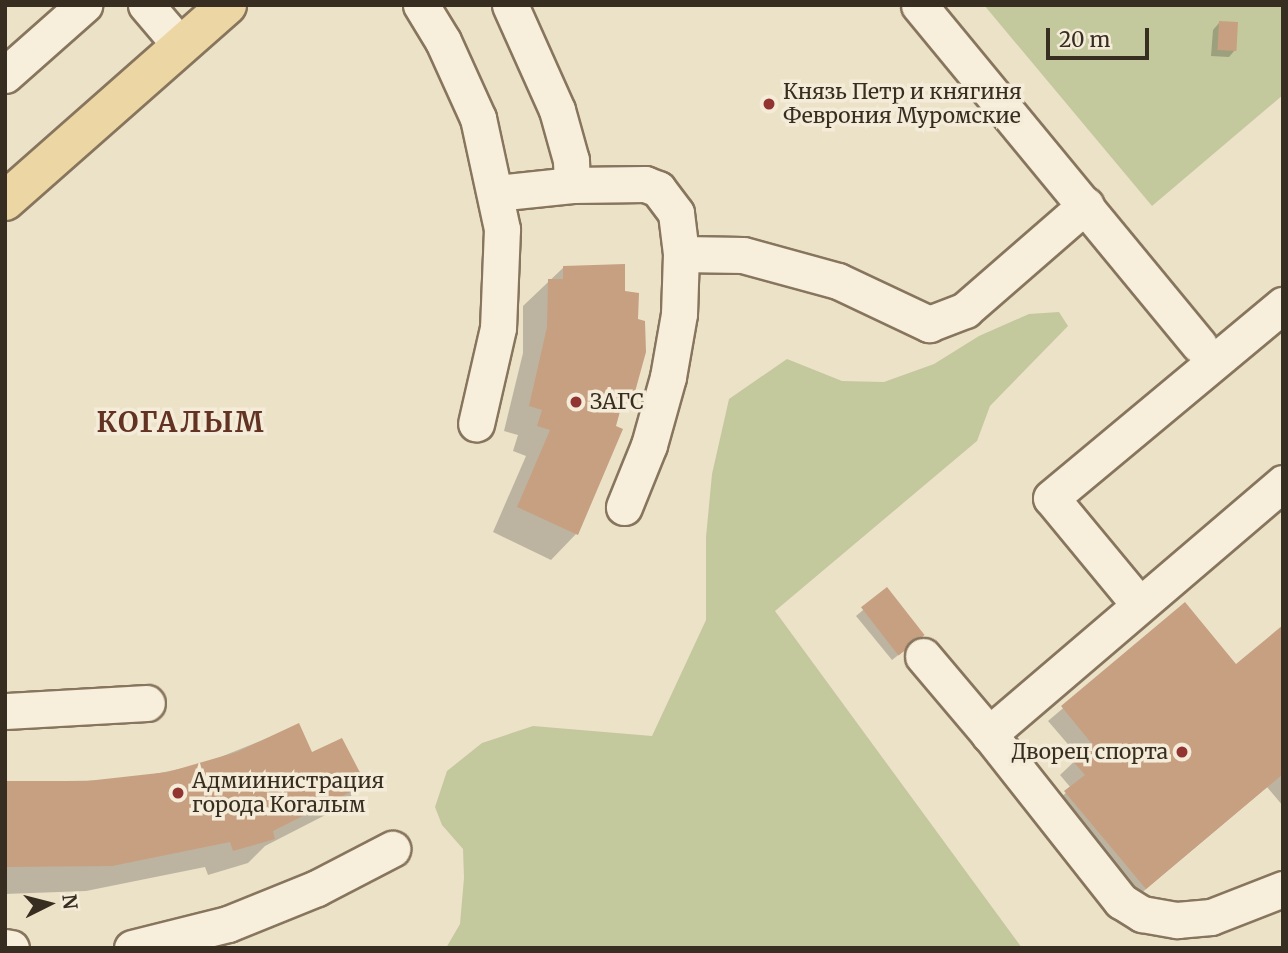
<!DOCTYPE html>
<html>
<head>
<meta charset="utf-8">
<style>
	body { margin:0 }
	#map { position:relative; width:1288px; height:953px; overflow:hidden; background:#ece2c8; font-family:Merriweather,serif }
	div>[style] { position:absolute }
	.green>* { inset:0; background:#c3c99d }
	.shadow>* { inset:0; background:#0003 }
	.building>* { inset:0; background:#c7a081; transform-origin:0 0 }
	.roads { filter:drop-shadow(2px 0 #87755e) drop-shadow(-2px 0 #87755e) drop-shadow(0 2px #87755e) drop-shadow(0 -2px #87755e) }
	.minor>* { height:35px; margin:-17.5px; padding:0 17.5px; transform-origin:17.5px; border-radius:17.5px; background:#f7efdb }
	.major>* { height:38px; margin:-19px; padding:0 19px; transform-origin:19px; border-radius:19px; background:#ecd7a4 }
	.dots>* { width:19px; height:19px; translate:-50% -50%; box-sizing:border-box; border:4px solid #f4ecd8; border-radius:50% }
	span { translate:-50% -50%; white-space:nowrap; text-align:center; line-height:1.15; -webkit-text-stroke:7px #f4ecd8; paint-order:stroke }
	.poi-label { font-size:21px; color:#382d21 }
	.left { translate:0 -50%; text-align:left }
	.right { translate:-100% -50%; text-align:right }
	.district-label { font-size:28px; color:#623223; font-weight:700; letter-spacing:2px }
	.frame { position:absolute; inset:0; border:7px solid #382d21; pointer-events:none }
	.north { position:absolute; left:14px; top:869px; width:70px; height:70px; -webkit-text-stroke:5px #f4ecd8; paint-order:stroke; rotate:84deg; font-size:19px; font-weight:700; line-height:28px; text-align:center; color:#382d21 }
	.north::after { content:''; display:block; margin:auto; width:24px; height:32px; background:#382d21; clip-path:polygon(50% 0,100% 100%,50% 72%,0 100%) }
	.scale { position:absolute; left:1046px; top:28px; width:103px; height:32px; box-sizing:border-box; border:4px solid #382d21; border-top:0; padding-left:9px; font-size:21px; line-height:24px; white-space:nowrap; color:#382d21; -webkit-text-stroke:5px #f4ecd8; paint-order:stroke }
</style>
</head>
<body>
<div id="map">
	<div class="green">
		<i style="clip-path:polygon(984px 5px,1283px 5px,1283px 95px,1152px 206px)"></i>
		<i style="clip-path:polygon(1059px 312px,1068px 326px,990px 406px,977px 441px,775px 611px,1022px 948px,446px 948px,460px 924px,464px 878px,463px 849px,442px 825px,435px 807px,447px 771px,482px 743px,533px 726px,652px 736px,706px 620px,706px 537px,712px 474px,729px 399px,787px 359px,842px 381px,884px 382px,934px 364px,979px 336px,1029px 314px)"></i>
	</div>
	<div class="shadow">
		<i style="clip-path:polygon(1219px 23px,1235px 50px,1229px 57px,1211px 56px,1213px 30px)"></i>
		<i style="clip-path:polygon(564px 267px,631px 398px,619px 410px,614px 428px,621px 430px,576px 534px,551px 560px,493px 532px,526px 456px,513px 451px,518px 435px,504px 431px,523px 353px,523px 306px)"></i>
		<i style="clip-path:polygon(887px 590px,916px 641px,892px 660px,856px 616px)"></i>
		<i style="clip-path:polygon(1184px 605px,1236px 666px,1283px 627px,1283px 806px,1267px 787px,1132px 901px,1052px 806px,1071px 788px,1060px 775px,1079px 757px,1048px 721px)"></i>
		<i style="clip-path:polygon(298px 726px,312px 754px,364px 783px,339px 808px,265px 846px,248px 863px,208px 875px,205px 867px,86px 891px,5px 894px,5px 782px,126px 780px,203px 764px)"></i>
	</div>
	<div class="building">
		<i style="left:1219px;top:21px;width:19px;height:29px;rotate:3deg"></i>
		<i style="clip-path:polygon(625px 264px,625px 291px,639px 293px,638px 319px,645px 321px,646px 352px,633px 399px,624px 397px,616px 426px,623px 429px,578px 535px,517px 507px,550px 430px,537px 426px,542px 410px,529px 406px,547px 327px,548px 279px,563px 279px,563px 266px)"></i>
		<i style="left:887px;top:587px;width:61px;height:33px;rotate:52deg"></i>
		<i style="clip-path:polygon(1185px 602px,1236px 664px,1283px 625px,1283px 774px,1146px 889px,1064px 791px,1085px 775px,1072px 760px,1092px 744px,1061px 706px)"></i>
		<i style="clip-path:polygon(299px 723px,312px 752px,342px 738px,366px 784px,273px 831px,275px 839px,233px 851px,230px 842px,112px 866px,5px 867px,5px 781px,87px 781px,168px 772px,237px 752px)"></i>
	</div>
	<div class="roads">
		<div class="minor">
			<i style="left:146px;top:5px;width:54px;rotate:49.5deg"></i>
			<i style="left:421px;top:5px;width:42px;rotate:58.6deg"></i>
			<i style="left:443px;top:41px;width:85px;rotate:65.6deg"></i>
			<i style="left:478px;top:118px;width:114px;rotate:77.8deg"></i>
			<i style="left:502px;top:229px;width:99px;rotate:92.3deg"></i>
			<i style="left:498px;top:328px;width:98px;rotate:102.9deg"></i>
			<i style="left:510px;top:5px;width:115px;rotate:65.9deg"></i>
			<i style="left:557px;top:110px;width:52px;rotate:74.4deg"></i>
			<i style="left:571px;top:160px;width:25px;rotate:88deg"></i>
			<i style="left:572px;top:185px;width:73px;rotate:-0.8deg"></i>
			<i style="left:645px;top:184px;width:14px;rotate:21deg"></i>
			<i style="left:658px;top:189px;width:30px;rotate:53deg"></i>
			<i style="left:676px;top:213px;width:41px;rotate:83deg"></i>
			<i style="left:681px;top:254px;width:60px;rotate:91.9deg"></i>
			<i style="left:679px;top:314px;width:64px;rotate:99.9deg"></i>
			<i style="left:668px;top:377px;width:71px;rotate:105.6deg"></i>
			<i style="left:649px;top:445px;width:67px;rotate:112deg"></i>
			<i style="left:919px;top:5px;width:440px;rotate:50.5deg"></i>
			<i style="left:5px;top:75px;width:106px;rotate:-41.5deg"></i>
			<i style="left:496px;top:193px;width:76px;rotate:-6deg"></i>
			<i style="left:681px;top:254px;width:62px;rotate:0.9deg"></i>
			<i style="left:743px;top:255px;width:98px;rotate:15.3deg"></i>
			<i style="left:838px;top:281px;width:101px;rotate:25.3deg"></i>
			<i style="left:929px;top:324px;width:39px;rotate:-21deg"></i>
			<i style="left:965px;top:310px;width:160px;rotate:-41deg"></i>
			<i style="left:1283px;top:483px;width:387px;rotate:139.5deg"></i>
			<i style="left:989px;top:734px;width:213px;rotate:51.7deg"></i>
			<i style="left:1121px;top:901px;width:25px;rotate:32deg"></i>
			<i style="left:1142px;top:914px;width:36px;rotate:10deg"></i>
			<i style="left:1177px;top:920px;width:34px;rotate:-5deg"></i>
			<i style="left:1211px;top:917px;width:77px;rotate:-21.3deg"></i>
			<i style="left:1138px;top:603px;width:136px;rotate:-129.6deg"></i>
			<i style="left:1051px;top:498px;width:302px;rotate:-39.8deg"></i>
			<i style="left:923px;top:656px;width:102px;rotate:49.8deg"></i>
			<i style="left:5px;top:711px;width:142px;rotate:-3.2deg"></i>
			<i style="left:5px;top:947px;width:6px;rotate:9deg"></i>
			<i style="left:132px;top:948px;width:99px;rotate:-14deg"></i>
			<i style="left:228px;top:924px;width:96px;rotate:-22deg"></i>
			<i style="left:317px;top:888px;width:85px;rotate:-27.5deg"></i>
		</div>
		<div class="major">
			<i style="left:5px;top:201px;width:296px;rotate:-41.4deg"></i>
		</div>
	</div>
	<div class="dots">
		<i style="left:769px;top:104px;background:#923532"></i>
		<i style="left:576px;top:402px;background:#923532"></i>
		<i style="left:1182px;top:752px;background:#923532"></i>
		<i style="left:178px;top:793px;background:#923532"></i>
	</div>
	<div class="poi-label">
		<span class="left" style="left:783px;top:104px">Князь Петр и княгиня<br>Феврония Муромские</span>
		<span class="left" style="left:590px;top:402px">ЗАГС</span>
		<span class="right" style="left:1168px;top:752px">Дворец спорта</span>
		<span class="left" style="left:192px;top:793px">Адмиинистрация<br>города Когалым</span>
	</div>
	<div class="district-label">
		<span style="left:181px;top:422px">КОГАЛЫМ</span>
	</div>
	<div class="frame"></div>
	<div class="north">N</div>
	<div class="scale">20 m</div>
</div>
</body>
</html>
